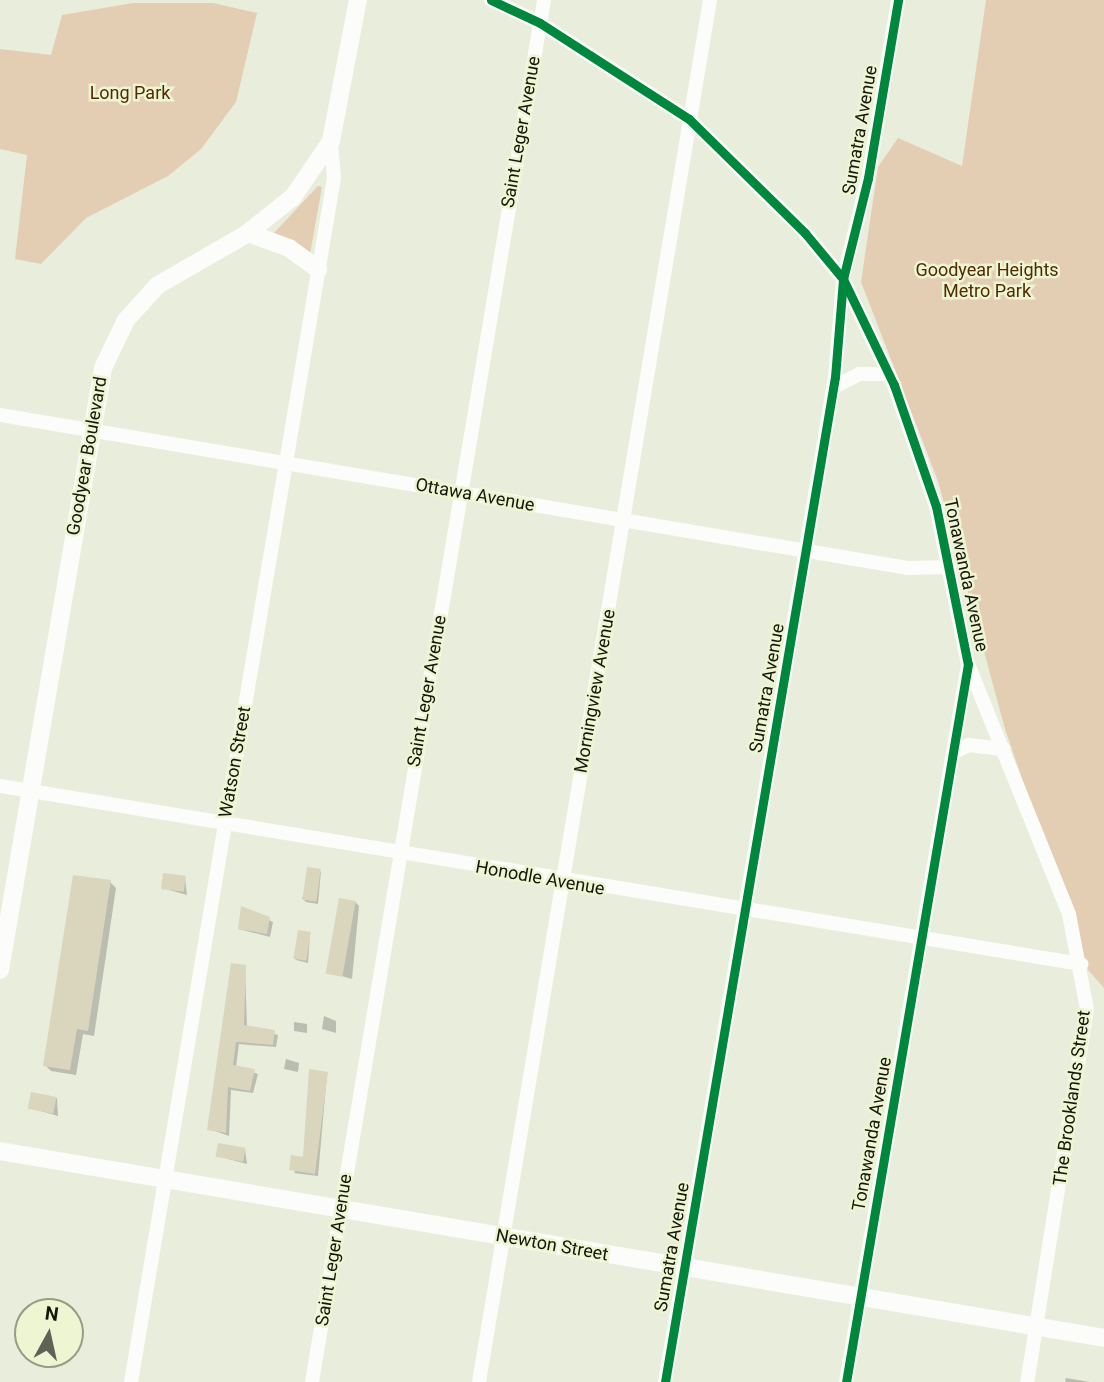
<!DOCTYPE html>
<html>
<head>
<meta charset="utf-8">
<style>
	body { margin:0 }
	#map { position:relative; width:1104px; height:1382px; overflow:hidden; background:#e9eddb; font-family:Roboto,sans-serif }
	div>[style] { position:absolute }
	.green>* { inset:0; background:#e3ceb4 }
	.shadow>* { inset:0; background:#0003 }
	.building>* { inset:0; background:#dad5bd; transform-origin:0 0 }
	.minor>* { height:14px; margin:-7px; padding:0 7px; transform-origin:7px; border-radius:7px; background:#fcfcfa }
	.tertiary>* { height:18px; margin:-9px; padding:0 9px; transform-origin:9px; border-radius:9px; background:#fcfcfa }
	.cycleway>* { height:9px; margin:-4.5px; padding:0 4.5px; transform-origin:4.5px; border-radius:4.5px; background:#00873e }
	span { translate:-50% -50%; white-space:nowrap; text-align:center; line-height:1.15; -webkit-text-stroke:5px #edf5d3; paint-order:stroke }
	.park-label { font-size:18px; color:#542a00 }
	.street-label { font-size:18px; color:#15170b }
	.north { position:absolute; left:14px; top:1298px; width:70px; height:70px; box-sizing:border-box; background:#edf5d3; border:2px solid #979c83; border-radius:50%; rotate:8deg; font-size:19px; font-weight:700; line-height:28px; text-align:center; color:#15170b }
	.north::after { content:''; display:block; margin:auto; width:24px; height:32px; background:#5f6254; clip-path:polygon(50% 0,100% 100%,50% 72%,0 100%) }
</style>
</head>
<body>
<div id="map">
	<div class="green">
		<i style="clip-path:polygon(986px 0,1104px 0,1104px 988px,1088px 970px,1005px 729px,938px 481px,861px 282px,878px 167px,898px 138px,962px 166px)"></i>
		<i style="clip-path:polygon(133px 3px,213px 3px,257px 13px,236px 102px,201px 149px,168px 176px,86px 218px,41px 264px,15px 259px,27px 155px,0 149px,0 49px,51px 55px,62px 15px)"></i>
		<i style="clip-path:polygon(318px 186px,322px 187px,310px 254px,273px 234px)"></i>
	</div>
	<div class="shadow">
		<i style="clip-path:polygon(321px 871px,318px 904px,306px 902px,302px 898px)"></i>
		<i style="clip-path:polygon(185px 878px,187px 895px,162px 888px)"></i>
		<i style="clip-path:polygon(110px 882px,116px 888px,94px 1036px,83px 1034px,76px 1075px,51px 1071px,45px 1065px)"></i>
		<i style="clip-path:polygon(355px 902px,359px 906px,352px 979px,331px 973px)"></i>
		<i style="clip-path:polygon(243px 908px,273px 922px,270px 937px,239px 929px)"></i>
		<i style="clip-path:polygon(310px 934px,308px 963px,296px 960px,294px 958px)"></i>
		<i style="clip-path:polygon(245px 967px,247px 1027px,278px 1035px,276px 1047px,239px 1044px,236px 1067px,258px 1074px,253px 1093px,231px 1090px,229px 1136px,209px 1129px)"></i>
		<i style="clip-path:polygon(324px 1016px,336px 1021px,336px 1033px,322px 1029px)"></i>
		<i style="clip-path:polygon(294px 1022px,307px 1024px,307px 1033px,294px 1031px)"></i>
		<i style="clip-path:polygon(286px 1059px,299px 1063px,298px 1072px,284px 1069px)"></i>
		<i style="clip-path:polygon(327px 1074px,318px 1176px,294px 1173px,304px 1159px)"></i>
		<i style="clip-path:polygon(57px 1098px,58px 1116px,30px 1108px)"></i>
		<i style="clip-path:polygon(245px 1149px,247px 1164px,217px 1156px)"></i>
		<i style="clip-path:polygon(1066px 1378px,1090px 1382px,1065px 1382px)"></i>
	</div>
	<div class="building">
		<i style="left:307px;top:867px;width:14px;height:33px;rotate:8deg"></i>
		<i style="left:163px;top:873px;width:23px;height:16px;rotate:7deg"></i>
		<i style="clip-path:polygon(73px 875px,111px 880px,88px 1031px,77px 1029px,70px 1070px,43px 1066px)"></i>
		<i style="left:339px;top:898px;width:17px;height:77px;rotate:10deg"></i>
		<i style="clip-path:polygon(241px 906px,270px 917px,267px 934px,238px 929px)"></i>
		<i style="left:298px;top:930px;width:13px;height:29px;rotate:9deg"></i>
		<i style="clip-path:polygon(231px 963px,246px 965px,244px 1025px,275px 1030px,273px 1045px,236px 1042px,233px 1065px,255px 1069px,250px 1091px,228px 1087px,226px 1133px,207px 1130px)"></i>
		<i style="clip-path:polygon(309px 1069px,328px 1072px,315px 1174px,289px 1170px,291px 1155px,303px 1157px)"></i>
		<i style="left:31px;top:1092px;width:26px;height:17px;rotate:11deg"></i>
		<i style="left:218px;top:1143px;width:28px;height:14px;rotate:10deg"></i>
	</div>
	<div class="minor">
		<i style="left:491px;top:0;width:54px;rotate:25.1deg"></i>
		<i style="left:540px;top:23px;width:177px;rotate:32.8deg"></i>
		<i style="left:689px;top:119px;width:163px;rotate:44.5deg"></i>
		<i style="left:805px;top:233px;width:60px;rotate:50.4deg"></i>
		<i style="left:843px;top:279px;width:118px;rotate:64.3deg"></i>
		<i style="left:894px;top:385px;width:128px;rotate:70.9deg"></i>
		<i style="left:936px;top:506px;width:161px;rotate:78.6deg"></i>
		<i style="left:968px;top:664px;width:728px;rotate:99.64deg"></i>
		<i style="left:834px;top:387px;width:28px;rotate:-27deg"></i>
		<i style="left:859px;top:374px;width:30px"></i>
		<i style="left:0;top:415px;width:920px;rotate:9.57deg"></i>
		<i style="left:907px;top:568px;width:43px;rotate:-1.3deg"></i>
		<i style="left:968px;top:664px;width:270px;rotate:68deg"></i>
		<i style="left:1069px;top:914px;width:97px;rotate:79.3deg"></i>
		<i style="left:1087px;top:1009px;width:378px;rotate:99.1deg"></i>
		<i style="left:954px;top:752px;width:17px;rotate:-25deg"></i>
		<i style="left:969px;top:745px;width:35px;rotate:7deg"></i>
		<i style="left:0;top:786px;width:1096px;rotate:9.35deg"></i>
		<i style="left:131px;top:1382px;width:1221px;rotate:-80.43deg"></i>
		<i style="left:334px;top:178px;width:37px;rotate:-95deg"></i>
		<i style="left:312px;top:1382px;width:1401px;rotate:-80.47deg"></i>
		<i style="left:479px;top:1382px;width:1401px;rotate:-80.51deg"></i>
		<i style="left:665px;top:1382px;width:1019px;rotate:-80.4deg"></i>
		<i style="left:835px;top:377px;width:98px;rotate:-85.3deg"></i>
		<i style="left:843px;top:279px;width:104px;rotate:-76.1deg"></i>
		<i style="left:868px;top:178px;width:181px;rotate:-80.4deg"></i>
	</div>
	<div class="tertiary">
		<i style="left:248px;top:233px;width:44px;rotate:20.1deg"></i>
		<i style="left:289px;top:248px;width:36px;rotate:36deg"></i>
		<i style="left:0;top:970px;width:611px;rotate:-80.29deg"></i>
		<i style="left:103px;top:368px;width:53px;rotate:-64.4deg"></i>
		<i style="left:126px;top:320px;width:47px;rotate:-47.6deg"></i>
		<i style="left:158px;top:285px;width:100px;rotate:-29.9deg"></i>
		<i style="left:245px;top:235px;width:61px;rotate:-38.4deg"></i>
		<i style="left:293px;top:197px;width:68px;rotate:-55.8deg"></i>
		<i style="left:331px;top:141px;width:144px;rotate:-79.2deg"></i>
		<i style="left:0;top:1151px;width:1120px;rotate:9.61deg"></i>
	</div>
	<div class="cycleway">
		<i style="left:491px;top:0;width:54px;rotate:25.1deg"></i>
		<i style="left:540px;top:23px;width:177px;rotate:32.8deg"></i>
		<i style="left:689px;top:119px;width:163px;rotate:44.5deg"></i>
		<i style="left:805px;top:233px;width:60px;rotate:50.4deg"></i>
		<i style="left:843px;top:279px;width:118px;rotate:64.3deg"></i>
		<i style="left:894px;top:385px;width:128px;rotate:70.9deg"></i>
		<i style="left:936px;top:506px;width:161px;rotate:78.6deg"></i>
		<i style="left:968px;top:664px;width:728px;rotate:99.64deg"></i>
		<i style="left:665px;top:1382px;width:1019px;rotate:-80.4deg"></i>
		<i style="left:835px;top:377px;width:98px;rotate:-85.3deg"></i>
		<i style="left:843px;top:279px;width:104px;rotate:-76.1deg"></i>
		<i style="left:868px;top:178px;width:181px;rotate:-80.4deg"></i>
	</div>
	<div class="park-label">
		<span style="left:130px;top:93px">Long Park</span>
		<span style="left:987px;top:281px">Goodyear Heights<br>Metro Park</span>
	</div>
	<div class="street-label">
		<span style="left:860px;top:130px;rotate:-80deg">Sumatra Avenue</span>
		<span style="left:521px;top:132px;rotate:-80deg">Saint Leger Avenue</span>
		<span style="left:87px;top:456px;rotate:-80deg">Goodyear Boulevard</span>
		<span style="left:475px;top:495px;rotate:10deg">Ottawa Avenue</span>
		<span style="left:966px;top:575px;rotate:78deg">Tonawanda Avenue</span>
		<span style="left:767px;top:688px;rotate:-80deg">Sumatra Avenue</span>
		<span style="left:427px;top:691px;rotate:-80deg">Saint Leger Avenue</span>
		<span style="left:595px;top:691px;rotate:-80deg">Morningview Avenue</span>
		<span style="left:235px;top:762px;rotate:-80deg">Watson Street</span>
		<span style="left:540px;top:878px;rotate:10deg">Honodle Avenue</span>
		<span style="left:1072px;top:1098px;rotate:-82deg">The Brooklands Street</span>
		<span style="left:872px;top:1134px;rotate:-80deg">Tonawanda Avenue</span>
		<span style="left:552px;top:1245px;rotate:10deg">Newton Street</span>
		<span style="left:672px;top:1247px;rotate:-80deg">Sumatra Avenue</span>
		<span style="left:334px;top:1250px;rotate:-81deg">Saint Leger Avenue</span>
	</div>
	<div class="north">N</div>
</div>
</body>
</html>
